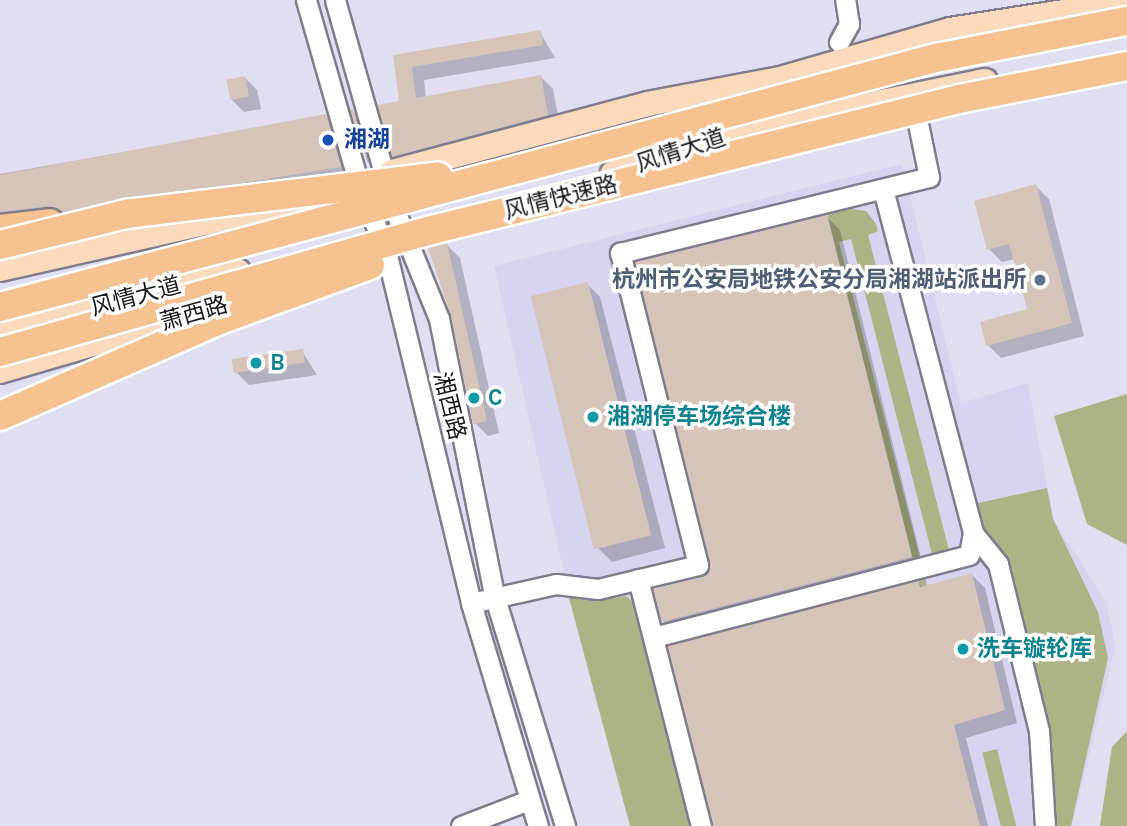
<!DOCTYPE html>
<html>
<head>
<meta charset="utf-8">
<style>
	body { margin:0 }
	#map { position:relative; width:1127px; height:826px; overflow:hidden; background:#e0def1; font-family:Karla,"Noto Sans SC",sans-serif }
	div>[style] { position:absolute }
	.built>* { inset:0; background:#d7d4ef }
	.green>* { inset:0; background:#adb384; transform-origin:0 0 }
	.shadow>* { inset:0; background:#0003 }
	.building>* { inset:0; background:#d6c4b8; transform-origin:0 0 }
	.roads { filter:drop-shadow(2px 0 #7e7c8d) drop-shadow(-2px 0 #7e7c8d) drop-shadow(0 2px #7e7c8d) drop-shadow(0 -2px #7e7c8d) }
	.minor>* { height:19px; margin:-9.5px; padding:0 9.5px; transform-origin:9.5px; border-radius:9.5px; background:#fff }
	.major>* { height:24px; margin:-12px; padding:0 12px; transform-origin:12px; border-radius:12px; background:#fadabd }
	.highway>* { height:28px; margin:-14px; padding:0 14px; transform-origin:14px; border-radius:14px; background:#f6c191 }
	.bridges { filter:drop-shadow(2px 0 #fff) drop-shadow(-2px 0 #fff) drop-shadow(0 2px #fff) drop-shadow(0 -2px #fff) }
	.highway-bridge>* { height:28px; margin:-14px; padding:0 14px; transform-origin:14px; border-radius:14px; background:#f6c191 }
	.dots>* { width:19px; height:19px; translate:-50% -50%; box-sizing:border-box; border:4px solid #fff; border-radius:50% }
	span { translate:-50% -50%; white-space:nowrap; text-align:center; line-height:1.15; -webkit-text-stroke:7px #fff; paint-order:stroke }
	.transit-label { font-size:23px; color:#164399; font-weight:700 }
	.left { translate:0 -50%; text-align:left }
	.street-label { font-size:23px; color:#19181f }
	.service-label { font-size:23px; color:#4e5e75; font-weight:700 }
	.right { translate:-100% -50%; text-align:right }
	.culture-label { font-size:23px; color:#0d838f; font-weight:700 }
</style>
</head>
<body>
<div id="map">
	<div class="built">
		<i style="clip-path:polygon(902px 164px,961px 403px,1028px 383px,1053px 519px,1106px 602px,1115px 647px,1072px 826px,630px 826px,573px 612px,494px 266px)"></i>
	</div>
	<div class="green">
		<i style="clip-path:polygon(850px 209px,866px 211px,876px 224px,878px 231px,868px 235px,950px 554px,933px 558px,851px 239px,839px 242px,927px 585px,920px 588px,827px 213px)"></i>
		<i style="clip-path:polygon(1127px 394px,1127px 545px,1087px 524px,1054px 416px)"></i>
		<i style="clip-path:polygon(1047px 488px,1053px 519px,1098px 612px,1108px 658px,1071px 826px,1053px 826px,1047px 715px,1004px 557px,981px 529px,974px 504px)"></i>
		<i style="clip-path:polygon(568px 594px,595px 601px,626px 596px,635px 604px,690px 826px,630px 826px)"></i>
		<i style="clip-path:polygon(1127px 731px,1127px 826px,1100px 826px,1112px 747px)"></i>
		<i style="left:997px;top:749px;width:79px;height:15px;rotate:76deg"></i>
	</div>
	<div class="shadow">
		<i style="clip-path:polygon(540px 32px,555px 58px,424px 80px,426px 98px,541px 77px,553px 89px,560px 128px,407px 169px,394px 156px,401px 102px,395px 56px)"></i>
		<i style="clip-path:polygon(244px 77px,257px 90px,261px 109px,244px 112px,231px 99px)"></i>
		<i style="clip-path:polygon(353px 111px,366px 124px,376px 171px,367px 161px)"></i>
		<i style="clip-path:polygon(326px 116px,339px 129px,353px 180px,0 233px,0 174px)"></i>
		<i style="clip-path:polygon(1036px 186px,1049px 199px,1084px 336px,1001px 358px,988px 345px,1029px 311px,1015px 259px,1002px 262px,989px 249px)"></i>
		<i style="clip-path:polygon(827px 217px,840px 230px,924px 570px,676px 634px,663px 621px,712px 563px)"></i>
		<i style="clip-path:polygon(447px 245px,460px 258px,499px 433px,488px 436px,475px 423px)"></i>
		<i style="clip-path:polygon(587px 284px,600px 297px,665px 548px,612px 562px,599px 549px)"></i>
		<i style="clip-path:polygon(302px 351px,317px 375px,249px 385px,236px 372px)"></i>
		<i style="clip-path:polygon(972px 575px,985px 588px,1017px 723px,966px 738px,988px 826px,714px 826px,918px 583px,923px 588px)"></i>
	</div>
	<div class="building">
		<i style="clip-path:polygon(541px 30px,543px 45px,412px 67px,416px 98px,541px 75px,548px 115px,392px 157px,377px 105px,399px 101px,393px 55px)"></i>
		<i style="left:245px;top:76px;width:21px;height:19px;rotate:79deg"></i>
		<i style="clip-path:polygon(353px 109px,368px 162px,350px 110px)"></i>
		<i style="clip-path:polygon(326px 114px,341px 167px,63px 212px,49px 206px,0 212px,0 175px)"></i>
		<i style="clip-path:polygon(1036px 184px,1072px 323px,986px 346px,980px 322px,1027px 309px,1009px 244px,987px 250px,974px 201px)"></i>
		<i style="clip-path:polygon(827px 215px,912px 557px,662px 622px,653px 589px,702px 577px,710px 563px,635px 262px)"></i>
		<i style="clip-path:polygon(447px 243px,487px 421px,473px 424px,451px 316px,428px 248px)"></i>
		<i style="left:588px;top:282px;width:261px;height:59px;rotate:76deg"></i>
		<i style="left:303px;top:349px;width:14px;height:72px;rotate:82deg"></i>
		<i style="clip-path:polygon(972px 573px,1005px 710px,954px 725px,980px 826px,713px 826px,668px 646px,918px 581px,920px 587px)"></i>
	</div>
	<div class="roads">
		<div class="minor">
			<i style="left:306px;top:0;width:188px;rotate:74deg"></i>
			<i style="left:358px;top:181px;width:75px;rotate:68.2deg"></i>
			<i style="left:386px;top:251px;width:362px;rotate:76.4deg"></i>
			<i style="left:471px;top:603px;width:233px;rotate:73.3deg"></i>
			<i style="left:335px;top:0;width:216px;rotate:74.2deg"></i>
			<i style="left:394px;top:208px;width:120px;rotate:67.9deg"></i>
			<i style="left:439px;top:319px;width:285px;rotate:78.7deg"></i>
			<i style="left:495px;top:598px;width:239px;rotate:72.9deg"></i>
			<i style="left:839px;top:42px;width:21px;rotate:-61deg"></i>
			<i style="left:849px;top:24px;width:24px;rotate:-99deg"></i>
			<i style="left:883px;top:189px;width:356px;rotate:75.3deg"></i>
			<i style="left:973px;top:533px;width:40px;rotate:51deg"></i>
			<i style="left:998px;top:564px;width:172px;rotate:76.2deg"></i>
			<i style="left:1039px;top:731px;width:95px;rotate:86.4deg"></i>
			<i style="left:638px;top:579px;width:255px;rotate:75.7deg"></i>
			<i style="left:471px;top:603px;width:87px;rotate:-12.6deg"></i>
			<i style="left:556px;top:584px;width:42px;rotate:6.8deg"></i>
			<i style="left:598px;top:589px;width:103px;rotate:-13.5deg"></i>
			<i style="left:698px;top:565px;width:322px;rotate:-104deg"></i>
			<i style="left:620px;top:253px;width:318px;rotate:-13.8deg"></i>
			<i style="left:929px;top:177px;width:80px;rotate:-101.6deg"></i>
			<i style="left:654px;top:637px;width:325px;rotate:-14.6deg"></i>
			<i style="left:969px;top:555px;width:22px;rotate:-80deg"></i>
			<i style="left:461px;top:826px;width:73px;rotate:-20.9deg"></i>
		</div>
		<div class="major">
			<i style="left:392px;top:172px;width:264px;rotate:-14.9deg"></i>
			<i style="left:647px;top:104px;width:135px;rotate:-10.6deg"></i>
			<i style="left:780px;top:79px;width:177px;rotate:-16.1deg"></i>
			<i style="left:950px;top:30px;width:179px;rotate:-9deg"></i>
			<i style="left:613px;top:173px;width:143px;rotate:-17.9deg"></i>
			<i style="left:749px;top:129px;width:241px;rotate:-11.5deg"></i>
			<i style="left:0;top:269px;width:309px;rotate:-12.7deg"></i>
			<i style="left:0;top:333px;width:246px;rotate:-14.6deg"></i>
			<i style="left:0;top:371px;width:243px;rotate:-16.3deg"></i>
		</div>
		<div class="highway">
			<i style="left:0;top:229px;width:50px;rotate:-6.8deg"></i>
		</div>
	</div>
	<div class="bridges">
		<div class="highway-bridge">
			<i style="left:0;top:245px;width:130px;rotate:-13.8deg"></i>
			<i style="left:126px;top:214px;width:314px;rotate:-6.9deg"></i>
			<i style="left:0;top:307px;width:969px;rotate:-14.9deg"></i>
			<i style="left:936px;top:58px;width:195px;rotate:-11deg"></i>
			<i style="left:0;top:352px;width:449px;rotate:-15.8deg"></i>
			<i style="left:432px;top:230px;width:543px;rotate:-13.96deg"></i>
			<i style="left:959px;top:99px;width:171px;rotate:-11.1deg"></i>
			<i style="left:0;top:416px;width:237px;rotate:-23.6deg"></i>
			<i style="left:217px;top:321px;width:163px;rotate:-20.1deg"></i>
		</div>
	</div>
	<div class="dots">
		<i style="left:328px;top:140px;background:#1a4fb4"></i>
		<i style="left:1040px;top:280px;background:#5c6f8a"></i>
		<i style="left:256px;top:363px;background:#0f9aa8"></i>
		<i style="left:474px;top:398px;background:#0f9aa8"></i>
		<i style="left:593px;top:417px;background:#0f9aa8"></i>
		<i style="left:963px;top:649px;background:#0f9aa8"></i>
	</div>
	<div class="transit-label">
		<span class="left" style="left:344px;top:140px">湘湖</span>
	</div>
	<div class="street-label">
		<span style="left:681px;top:151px;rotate:-18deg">风情大道</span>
		<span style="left:561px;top:198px;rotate:-14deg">风情快速路</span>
		<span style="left:136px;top:297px;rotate:-15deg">风情大道</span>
		<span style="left:194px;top:314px;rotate:-16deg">萧西路</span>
		<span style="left:449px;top:406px;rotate:76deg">湘西路</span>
	</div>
	<div class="service-label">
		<span class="right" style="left:1026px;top:280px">杭州市公安局地铁公安分局湘湖站派出所</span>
	</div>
	<div class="culture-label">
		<span class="left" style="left:270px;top:363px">B</span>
		<span class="left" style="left:488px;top:398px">C</span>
		<span class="left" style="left:607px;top:417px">湘湖停车场综合楼</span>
		<span class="left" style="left:977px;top:649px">洗车镟轮库</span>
	</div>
</div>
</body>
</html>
